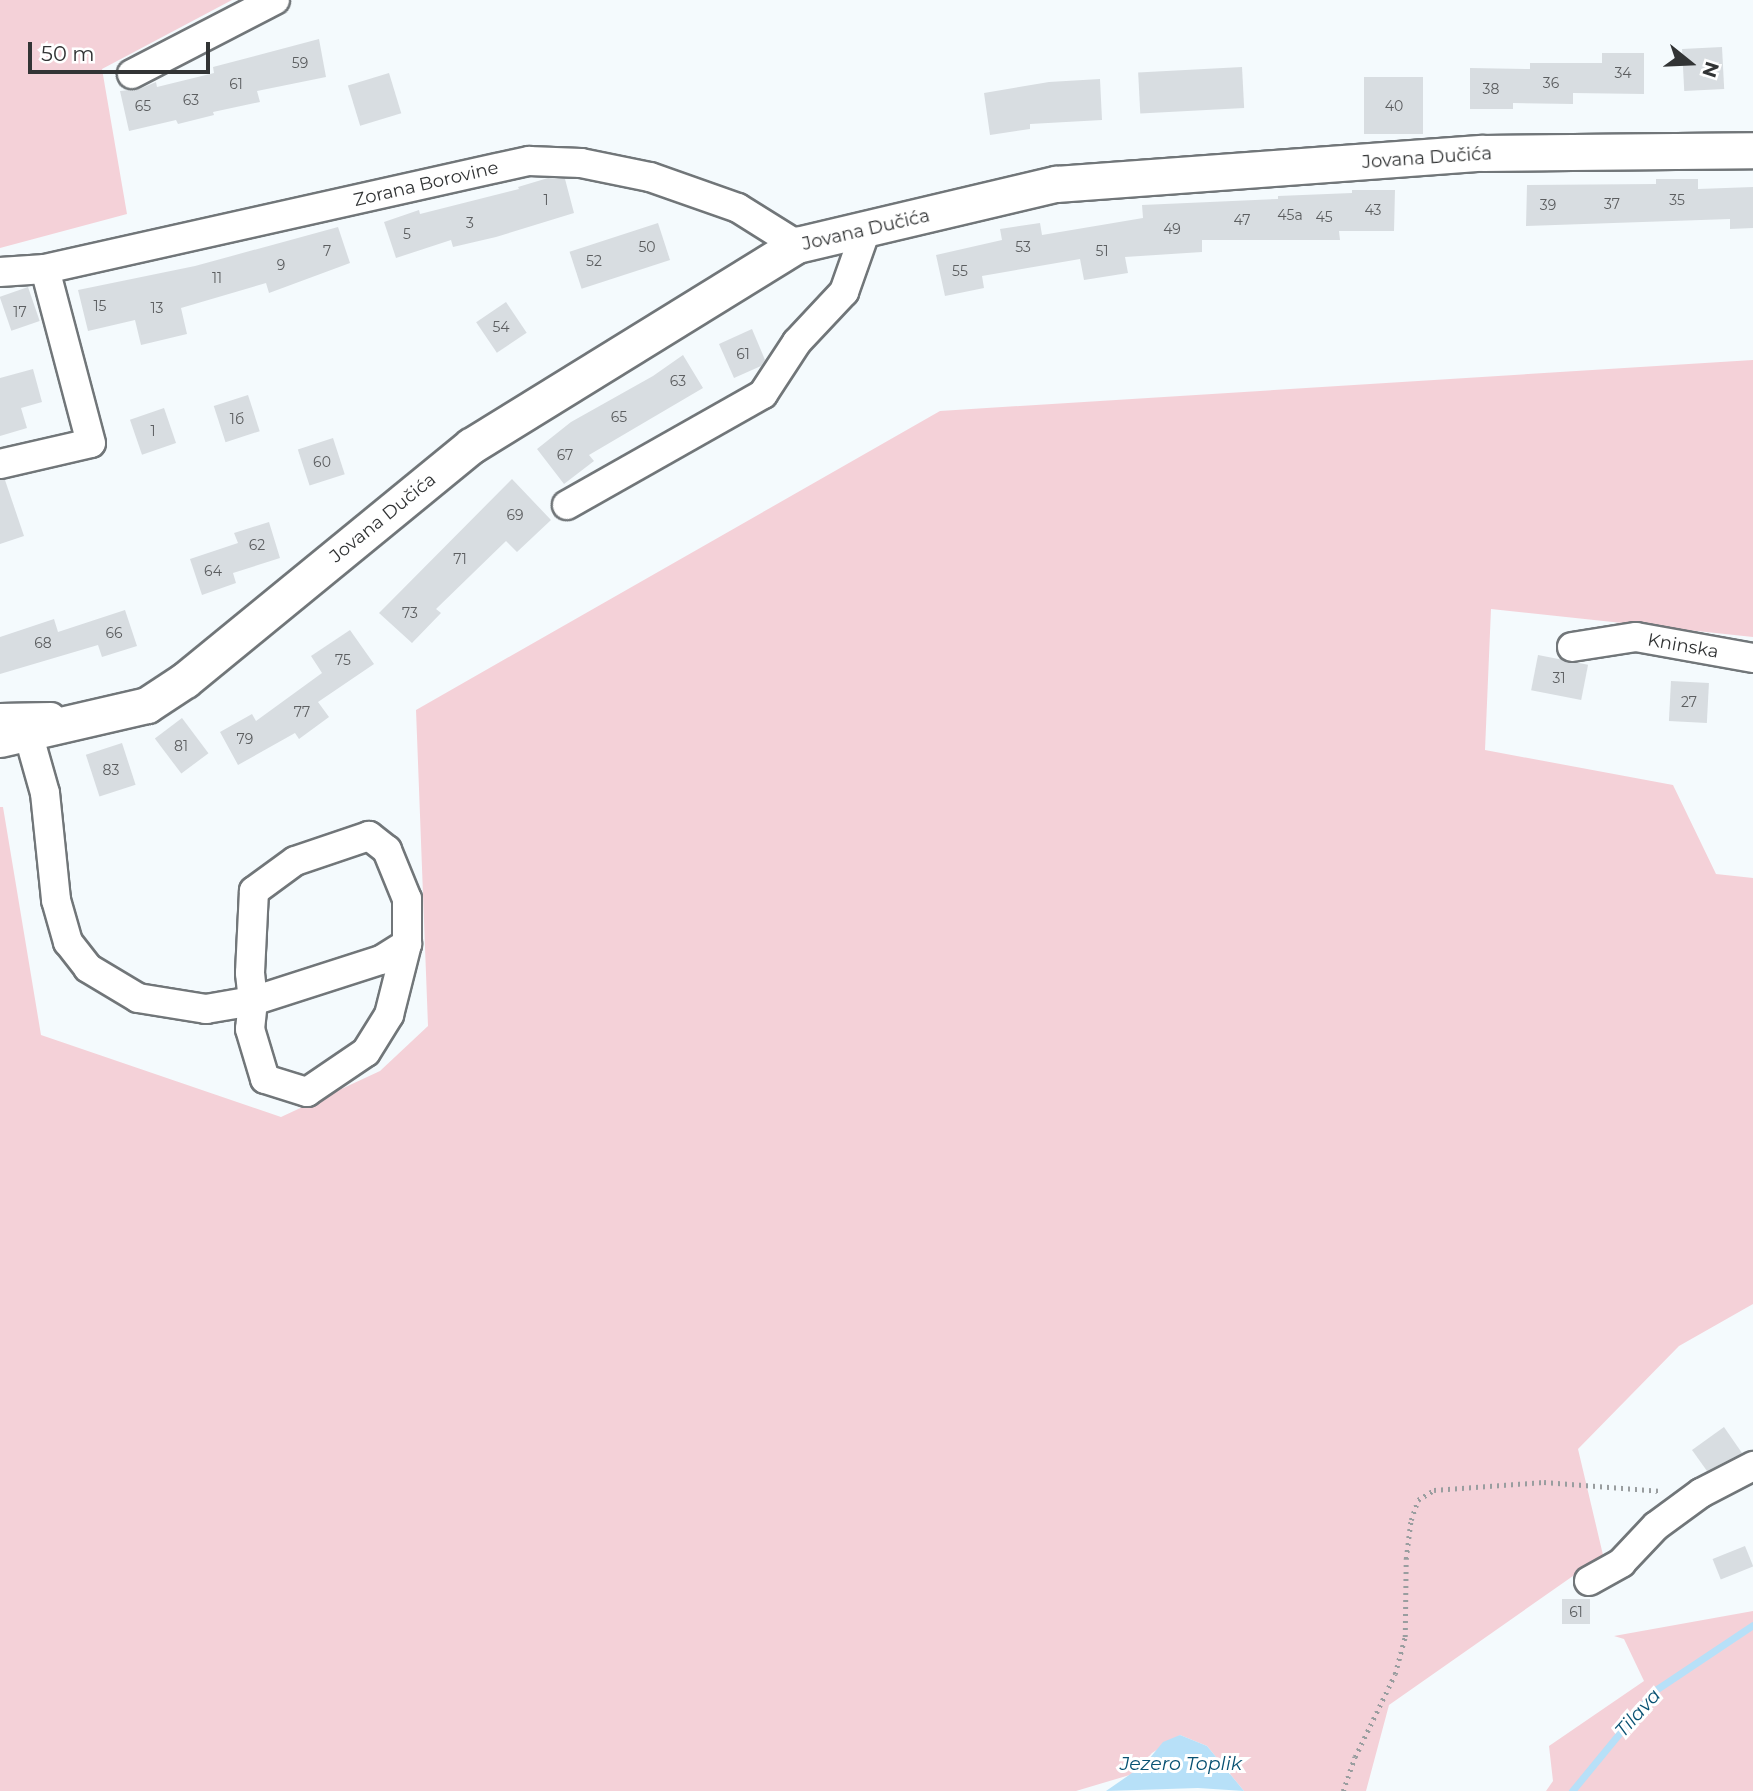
<!DOCTYPE html>
<html>
<head>
<meta charset="utf-8">
<style>
	body { margin:0 }
	#map { position:relative; width:1753px; height:1791px; overflow:hidden; background:#f4fafd; font-family:Montserrat,sans-serif }
	div>[style] { position:absolute }
	.green>* { inset:0; background:#f4d1d8 }
	.water>* { inset:0; background:#b7e0f8 }
	.stream>* { height:7px; margin:-3.5px; padding:0 3.5px; transform-origin:3.5px; border-radius:3.5px; background:#b7e0f8 }
	.building>* { inset:0; background:#d8dde1; transform-origin:0 0 }
	.path>* { height:4.5px; margin-top:-2.25px; transform-origin:0; background:repeating-linear-gradient(90deg,#999d9f 0 2px,transparent 0 7px) }
	.roads { filter:drop-shadow(2px 0 #717679) drop-shadow(-2px 0 #717679) drop-shadow(0 2px #717679) drop-shadow(0 -2px #717679) }
	.minor>* { height:28px; margin:-14px; padding:0 14px; transform-origin:14px; border-radius:14px; background:#fff }
	.major>* { height:35px; margin:-17.5px; padding:0 17.5px; transform-origin:17.5px; border-radius:17.5px; background:#fff }
	span { translate:-50% -50%; white-space:nowrap; text-align:center; line-height:1.15; -webkit-text-stroke:6px #fff; paint-order:stroke }
	.number-label { font-size:14px; color:#5c5e60 }
	.number-label span { -webkit-text-stroke-width:0 }
	.street-label { font-size:18px; color:#323435 }
	.water-label { font-size:19px; color:#095273; font-style:italic }
	.north { position:absolute; left:1655px; top:28px; width:70px; height:70px; -webkit-text-stroke:5px #fff; paint-order:stroke; rotate:108deg; font-size:19px; font-weight:700; line-height:28px; text-align:center; color:#323435 }
	.north::after { content:''; display:block; margin:auto; width:24px; height:32px; background:#323435; clip-path:polygon(50% 0,100% 100%,50% 72%,0 100%) }
	.scale { position:absolute; left:28px; top:42px; width:182px; height:32px; box-sizing:border-box; border:4px solid #323435; border-top:0; padding-left:9px; font-size:21px; line-height:24px; white-space:nowrap; color:#323435; -webkit-text-stroke:5px #fff; paint-order:stroke }
</style>
</head>
<body>
<div id="map">
	<div class="green">
		<i style="clip-path:polygon(0 0,232px 0,102px 69px,127px 214px,0 248px)"></i>
		<i style="clip-path:polygon(1753px 360px,1753px 637px,1491px 609px,1485px 750px,1673px 785px,1716px 874px,1753px 878px,1753px 1304px,1679px 1346px,1578px 1449px,1603px 1555px,1389px 1705px,1366px 1791px,1244px 1791px,1207px 1746px,1180px 1735px,1152px 1753px,1133px 1774px,1076px 1791px,0 1791px,0 807px,3px 807px,41px 1035px,281px 1117px,380px 1071px,428px 1026px,416px 710px,940px 411px)"></i>
		<i style="clip-path:polygon(1753px 1611px,1753px 1791px,1546px 1791px,1553px 1781px,1549px 1746px,1644px 1681px,1624px 1639px,1614px 1636px)"></i>
	</div>
	<div class="water">
		<i style="clip-path:polygon(1180px 1735px,1207px 1746px,1244px 1791px,1198px 1788px,1106px 1791px,1145px 1764px,1163px 1742px)"></i>
	</div>
	<div class="stream">
		<i style="left:1572px;top:1791px;width:129px;rotate:-50.6deg"></i>
		<i style="left:1654px;top:1691px;width:119px;rotate:-33.7deg"></i>
	</div>
	<div class="building">
		<i style="clip-path:polygon(319px 39px,326px 77px,257px 91px,260px 102px,213px 112px,214px 115px,178px 124px,176px 120px,129px 131px,120px 91px,139px 89px,156px 82px,157px 87px,214px 73px,213px 67px)"></i>
		<i style="left:1722px;top:47px;width:42px;height:40px;rotate:87deg"></i>
		<i style="clip-path:polygon(1602px 53px,1644px 53px,1644px 94px,1573px 93px,1573px 104px,1513px 103px,1513px 109px,1470px 109px,1470px 68px,1530px 69px,1530px 63px,1602px 63px)"></i>
		<i style="left:1242px;top:67px;width:41px;height:104px;rotate:87deg"></i>
		<i style="left:389px;top:73px;width:42px;height:43px;rotate:73deg"></i>
		<i style="left:1423px;top:77px;width:57px;height:59px;rotate:90deg"></i>
		<i style="clip-path:polygon(1100px 79px,1102px 120px,1030px 124px,1030px 129px,990px 135px,984px 93px,1049px 82px)"></i>
		<i style="clip-path:polygon(548px 178px,565px 179px,574px 213px,496px 237px,453px 247px,451px 240px,396px 258px,384px 222px,419px 210px,420px 214px,519px 189px,518px 187px)"></i>
		<i style="clip-path:polygon(1656px 179px,1698px 179px,1698px 189px,1753px 187px,1753px 228px,1730px 229px,1730px 219px,1526px 226px,1527px 185px,1656px 184px)"></i>
		<i style="clip-path:polygon(1352px 190px,1395px 190px,1394px 231px,1339px 231px,1340px 240px,1202px 240px,1202px 252px,1125px 257px,1128px 273px,1084px 280px,1080px 259px,982px 276px,984px 288px,945px 296px,936px 255px,1002px 240px,1000px 229px,1040px 223px,1042px 235px,1143px 218px,1142px 205px,1278px 199px,1278px 196px,1352px 193px)"></i>
		<i style="left:658px;top:223px;width:39px;height:93px;rotate:72deg"></i>
		<i style="clip-path:polygon(338px 227px,350px 263px,269px 293px,266px 283px,181px 308px,187px 334px,141px 345px,135px 320px,88px 331px,78px 290px,195px 266px)"></i>
		<i style="left:28px;top:287px;width:36px;height:30px;rotate:71deg"></i>
		<i style="left:506px;top:302px;width:37px;height:36px;rotate:56deg"></i>
		<i style="clip-path:polygon(752px 329px,765px 360px,761px 366px,734px 378px,719px 344px)"></i>
		<i style="clip-path:polygon(683px 355px,703px 388px,589px 455px,594px 461px,564px 484px,537px 449px,571px 422px,653px 376px)"></i>
		<i style="clip-path:polygon(33px 369px,42px 402px,21px 408px,27px 428px,0 436px,0 378px)"></i>
		<i style="left:248px;top:395px;width:38px;height:36px;rotate:72deg"></i>
		<i style="left:164px;top:408px;width:37px;height:36px;rotate:71deg"></i>
		<i style="left:333px;top:438px;width:38px;height:37px;rotate:72deg"></i>
		<i style="clip-path:polygon(512px 479px,551px 520px,517px 552px,506px 541px,436px 609px,441px 613px,412px 643px,379px 613px)"></i>
		<i style="clip-path:polygon(0 480px,5px 480px,24px 536px,0 544px)"></i>
		<i style="clip-path:polygon(269px 522px,280px 558px,233px 573px,236px 583px,202px 595px,190px 559px,238px 543px,234px 533px)"></i>
		<i style="clip-path:polygon(125px 610px,137px 646px,102px 657px,98px 645px,0 674px,0 637px,54px 619px,58px 632px)"></i>
		<i style="clip-path:polygon(350px 630px,374px 664px,318px 702px,329px 717px,299px 739px,295px 733px,238px 765px,220px 732px,252px 714px,256px 721px,322px 673px,311px 656px)"></i>
		<i style="left:1538px;top:655px;width:51px;height:36px;rotate:11deg"></i>
		<i style="left:1671px;top:681px;width:38px;height:40px;rotate:3deg"></i>
		<i style="left:182px;top:718px;width:44px;height:34px;rotate:53deg"></i>
		<i style="left:122px;top:743px;width:44px;height:38px;rotate:72deg"></i>
		<i style="clip-path:polygon(1724px 1427px,1742px 1453px,1707px 1471px,1692px 1450px)"></i>
		<i style="left:1745px;top:1546px;width:22px;height:35px;rotate:68deg"></i>
		<i style="left:1590px;top:1599px;width:25px;height:28px;rotate:90deg"></i>
	</div>
	<div class="path">
		<i style="left:1343px;top:1791px;width:36px;rotate:-71deg"></i>
		<i style="left:1355px;top:1757px;width:92px;rotate:-64.3deg"></i>
		<i style="left:1395px;top:1674px;width:38px;rotate:-75deg"></i>
		<i style="left:1405px;top:1637px;width:78px;rotate:-89.3deg"></i>
		<i style="left:1406px;top:1559px;width:39px;rotate:-83deg"></i>
		<i style="left:1411px;top:1520px;width:21px;rotate:-71deg"></i>
		<i style="left:1418px;top:1500px;width:19px;rotate:-32deg"></i>
		<i style="left:1434px;top:1490px;width:110px;rotate:-4.2deg"></i>
		<i style="left:1544px;top:1482px;width:118px;rotate:4.4deg"></i>
	</div>
	<div class="roads">
		<div class="minor">
			<i style="left:132px;top:74px;width:161px;rotate:-27.4deg"></i>
			<i style="left:0;top:272px;width:45px;rotate:-3.8deg"></i>
			<i style="left:45px;top:269px;width:496px;rotate:-12.6deg"></i>
			<i style="left:529px;top:161px;width:52px;rotate:2.2deg"></i>
			<i style="left:581px;top:163px;width:70px;rotate:11.5deg"></i>
			<i style="left:650px;top:177px;width:93px;rotate:19.4deg"></i>
			<i style="left:738px;top:208px;width:70px;rotate:32.1deg"></i>
			<i style="left:0;top:464px;width:93px;rotate:-13deg"></i>
			<i style="left:91px;top:443px;width:180px;rotate:-104.8deg"></i>
			<i style="left:567px;top:505px;width:225px;rotate:-29.5deg"></i>
			<i style="left:763px;top:394px;width:62px;rotate:-56.8deg"></i>
			<i style="left:797px;top:342px;width:69px;rotate:-46.8deg"></i>
			<i style="left:844px;top:292px;width:66px;rotate:-70.5deg"></i>
			<i style="left:1572px;top:647px;width:65px;rotate:-8.9deg"></i>
			<i style="left:1636px;top:637px;width:119px;rotate:10.2deg"></i>
			<i style="left:0;top:718px;width:51px;rotate:-1.1deg"></i>
			<i style="left:28px;top:733px;width:62px;rotate:74.2deg"></i>
			<i style="left:45px;top:793px;width:108px;rotate:84.1deg"></i>
			<i style="left:56px;top:900px;width:44px;rotate:74.1deg"></i>
			<i style="left:68px;top:942px;width:33px;rotate:52deg"></i>
			<i style="left:88px;top:968px;width:58px;rotate:31deg"></i>
			<i style="left:138px;top:998px;width:69px;rotate:9.2deg"></i>
			<i style="left:206px;top:1009px;width:48px;rotate:-9.7deg"></i>
			<i style="left:253px;top:1001px;width:134px;rotate:-17.8deg"></i>
			<i style="left:381px;top:960px;width:31px;rotate:-32deg"></i>
			<i style="left:407px;top:944px;width:45px;rotate:-90deg"></i>
			<i style="left:407px;top:899px;width:53px;rotate:-112.2deg"></i>
			<i style="left:387px;top:850px;width:23px;rotate:-142deg"></i>
			<i style="left:369px;top:836px;width:78px;rotate:161.3deg"></i>
			<i style="left:295px;top:861px;width:51px;rotate:143.8deg"></i>
			<i style="left:254px;top:891px;width:82px;rotate:92.8deg"></i>
			<i style="left:250px;top:973px;width:28px;rotate:84deg"></i>
			<i style="left:253px;top:1001px;width:28px;rotate:96deg"></i>
			<i style="left:250px;top:1029px;width:52px;rotate:73.3deg"></i>
			<i style="left:265px;top:1079px;width:44px;rotate:17.2deg"></i>
			<i style="left:307px;top:1092px;width:71px;rotate:-34.1deg"></i>
			<i style="left:366px;top:1052px;width:44px;rotate:-58.1deg"></i>
			<i style="left:389px;top:1015px;width:73px;rotate:-75.8deg"></i>
			<i style="left:1589px;top:1581px;width:37px;rotate:-29deg"></i>
			<i style="left:1621px;top:1563px;width:51px;rotate:-46.6deg"></i>
			<i style="left:1656px;top:1526px;width:56px;rotate:-36.3deg"></i>
			<i style="left:1701px;top:1493px;width:59px;rotate:-27.4deg"></i>
		</div>
		<div class="major">
			<i style="left:0;top:739px;width:151px;rotate:-13deg"></i>
			<i style="left:147px;top:705px;width:45px;rotate:-33.3deg"></i>
			<i style="left:185px;top:680px;width:370px;rotate:-39.3deg"></i>
			<i style="left:471px;top:446px;width:383px;rotate:-31.7deg"></i>
			<i style="left:797px;top:245px;width:266px;rotate:-13.3deg"></i>
			<i style="left:1056px;top:184px;width:428px;rotate:-4.2deg"></i>
			<i style="left:1483px;top:153px;width:270px;rotate:-0.6deg"></i>
		</div>
	</div>
	<div class="number-label">
		<span style="left:300px;top:63px">59</span>
		<span style="left:1623px;top:73px">34</span>
		<span style="left:1551px;top:83px">36</span>
		<span style="left:236px;top:84px">61</span>
		<span style="left:1491px;top:89px">38</span>
		<span style="left:191px;top:100px">63</span>
		<span style="left:143px;top:106px">65</span>
		<span style="left:1394px;top:106px">40</span>
		<span style="left:546px;top:200px">1</span>
		<span style="left:1677px;top:200px">35</span>
		<span style="left:1612px;top:204px">37</span>
		<span style="left:1548px;top:205px">39</span>
		<span style="left:1373px;top:210px">43</span>
		<span style="left:1290px;top:215px">45a</span>
		<span style="left:1324px;top:217px">45</span>
		<span style="left:1242px;top:220px">47</span>
		<span style="left:470px;top:223px">3</span>
		<span style="left:1172px;top:229px">49</span>
		<span style="left:407px;top:234px">5</span>
		<span style="left:647px;top:247px">50</span>
		<span style="left:1023px;top:247px">53</span>
		<span style="left:327px;top:251px">7</span>
		<span style="left:1102px;top:251px">51</span>
		<span style="left:594px;top:261px">52</span>
		<span style="left:281px;top:265px">9</span>
		<span style="left:960px;top:271px">55</span>
		<span style="left:217px;top:278px">11</span>
		<span style="left:100px;top:306px">15</span>
		<span style="left:157px;top:308px">13</span>
		<span style="left:20px;top:312px">17</span>
		<span style="left:501px;top:327px">54</span>
		<span style="left:743px;top:354px">61</span>
		<span style="left:678px;top:381px">63</span>
		<span style="left:619px;top:417px">65</span>
		<span style="left:237px;top:419px">1б</span>
		<span style="left:153px;top:431px">1</span>
		<span style="left:565px;top:455px">67</span>
		<span style="left:322px;top:462px">60</span>
		<span style="left:515px;top:515px">69</span>
		<span style="left:257px;top:545px">62</span>
		<span style="left:460px;top:559px">71</span>
		<span style="left:213px;top:571px">64</span>
		<span style="left:410px;top:613px">73</span>
		<span style="left:114px;top:633px">66</span>
		<span style="left:43px;top:643px">68</span>
		<span style="left:343px;top:660px">75</span>
		<span style="left:1559px;top:678px">31</span>
		<span style="left:1689px;top:702px">27</span>
		<span style="left:302px;top:712px">77</span>
		<span style="left:245px;top:739px">79</span>
		<span style="left:181px;top:746px">81</span>
		<span style="left:111px;top:770px">83</span>
		<span style="left:1576px;top:1612px">61</span>
	</div>
	<div class="street-label">
		<span style="left:1427px;top:158px;rotate:-4deg">Jovana Dučića</span>
		<span style="left:426px;top:184px;rotate:-13deg">Zorana Borovine</span>
		<span style="left:866px;top:230px;rotate:-13deg">Jovana Dučića</span>
		<span style="left:383px;top:518px;rotate:-39deg">Jovana Dučića</span>
		<span style="left:1683px;top:646px;rotate:10deg">Kninska</span>
	</div>
	<div class="water-label">
		<span style="left:1638px;top:1713px;rotate:-48deg">Tilava</span>
		<span style="left:1181px;top:1764px">Jezero Toplik</span>
	</div>
	<div class="north">N</div>
	<div class="scale">50 m</div>
</div>
</body>
</html>
